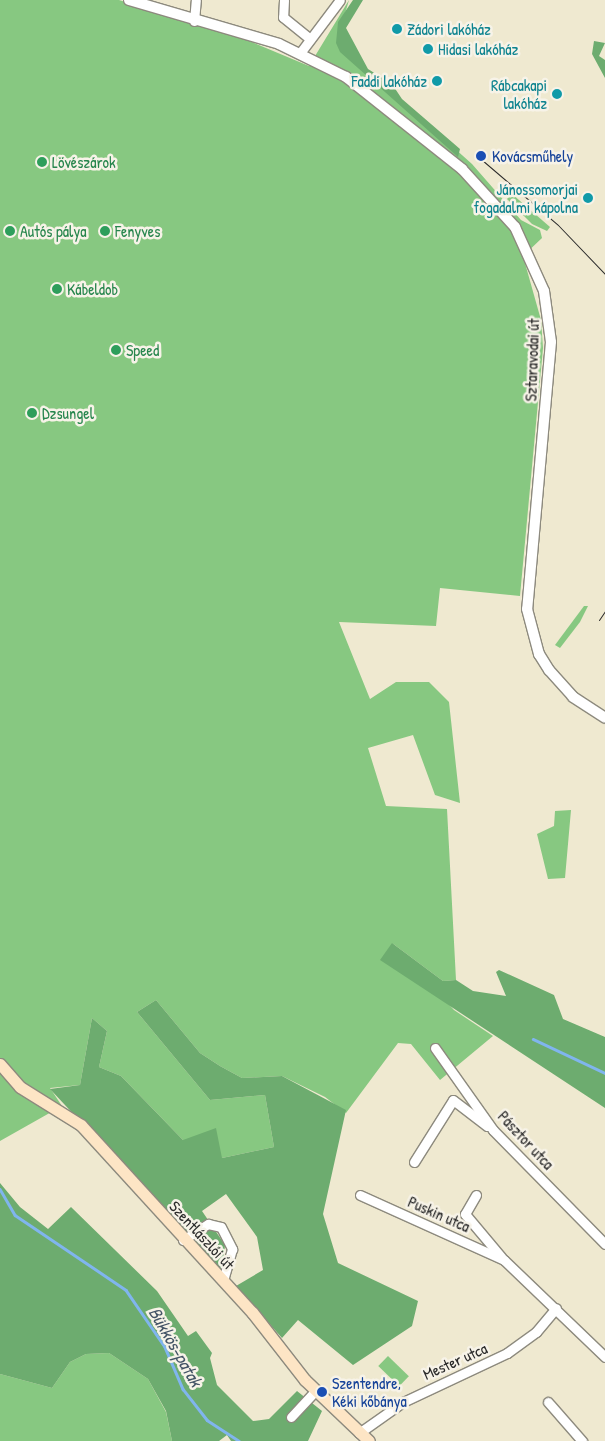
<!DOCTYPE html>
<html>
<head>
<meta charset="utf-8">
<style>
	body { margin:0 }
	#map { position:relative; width:605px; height:1441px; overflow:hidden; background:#efe9d0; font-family:"Patrick Hand",sans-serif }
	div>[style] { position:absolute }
	.green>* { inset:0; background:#87c881; transform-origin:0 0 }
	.forest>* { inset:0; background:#6dac6f }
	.stream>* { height:2.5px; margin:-1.25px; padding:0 1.25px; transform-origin:1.25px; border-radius:1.25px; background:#80b5ee }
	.roads { filter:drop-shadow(1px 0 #8d8a7e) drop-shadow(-1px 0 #8d8a7e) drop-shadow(0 1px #8d8a7e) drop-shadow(0 -1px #8d8a7e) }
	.minor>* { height:9px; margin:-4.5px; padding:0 4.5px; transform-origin:4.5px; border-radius:4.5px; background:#fff }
	.tertiary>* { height:10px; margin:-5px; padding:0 5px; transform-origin:5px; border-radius:5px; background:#fff }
	.secondary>* { height:11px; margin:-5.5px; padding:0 5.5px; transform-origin:5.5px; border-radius:5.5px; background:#fde5c5 }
	.tram>* { height:1px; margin:-0.5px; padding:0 0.5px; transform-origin:0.5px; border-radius:0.5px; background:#2b2b2b }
	.dots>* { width:14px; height:14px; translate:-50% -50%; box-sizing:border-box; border:2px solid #f7f3e8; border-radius:50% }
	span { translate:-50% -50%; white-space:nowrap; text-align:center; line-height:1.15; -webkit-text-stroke:5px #f7f3e8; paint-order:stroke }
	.culture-label { font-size:16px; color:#0d838f }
	.left { translate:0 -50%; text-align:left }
	.right { translate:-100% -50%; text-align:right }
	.transit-label { font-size:16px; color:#164399 }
	.leisure-label { font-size:16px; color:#27864d }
	.street-label { font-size:16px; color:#2b2b2b }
	.water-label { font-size:18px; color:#445466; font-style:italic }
</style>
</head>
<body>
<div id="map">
	<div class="green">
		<i style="clip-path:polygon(0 0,119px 0,240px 37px,309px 66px,349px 0,342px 24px,349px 54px,472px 164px,521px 220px,540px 230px,542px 238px,523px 256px,541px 320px,543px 348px,520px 596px,440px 588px,436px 626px,339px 622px,370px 699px,396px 682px,429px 682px,449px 702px,460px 803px,435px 795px,413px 735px,368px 748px,386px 806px,447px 809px,456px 980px,443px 981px,392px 943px,454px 1010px,493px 1036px,440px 1080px,411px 1044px,398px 1043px,346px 1113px,325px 1097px,282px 1076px,242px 1078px,220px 1066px,200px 1053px,156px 1000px,137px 1012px,210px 1100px,265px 1095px,274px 1147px,222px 1158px,183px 1140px,121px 1076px,99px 1067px,107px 1031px,92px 1018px,80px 1085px,50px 1088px,62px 1106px,0 1141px)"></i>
		<i style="clip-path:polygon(512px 194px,550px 227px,547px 231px,532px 224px,507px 199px)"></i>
		<i style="clip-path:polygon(584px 606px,588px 606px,580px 622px,560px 648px,555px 645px)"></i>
		<i style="clip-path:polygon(571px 810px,565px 878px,548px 879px,537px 834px,554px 826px,555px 811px)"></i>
		<i style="clip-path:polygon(109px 1353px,148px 1379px,166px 1412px,172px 1441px,0 1441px,0 1374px,52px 1388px,70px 1362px,86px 1354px)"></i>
		<i style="left:388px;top:1356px;width:29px;height:14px;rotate:44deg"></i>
	</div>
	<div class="forest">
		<i style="clip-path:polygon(353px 0,363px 0,346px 28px,368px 69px,392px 84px,402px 99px,460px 149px,458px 157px,340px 52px,336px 43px,338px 22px)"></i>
		<i style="clip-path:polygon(594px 41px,605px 43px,599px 56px,605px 60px,605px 78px,592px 54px)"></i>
		<i style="clip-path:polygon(392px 943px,443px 981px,456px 980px,473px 991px,506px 996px,496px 972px,499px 970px,554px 995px,563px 1019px,605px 1037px,605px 1108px,380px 960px)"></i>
		<i style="clip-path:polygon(156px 1000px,200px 1053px,220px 1066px,242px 1078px,282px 1076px,346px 1110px,323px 1214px,338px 1263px,418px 1301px,412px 1326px,353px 1365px,298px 1320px,282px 1338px,236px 1286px,263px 1270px,257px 1237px,226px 1194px,202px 1211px,225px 1245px,222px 1273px,50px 1089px,80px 1085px,92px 1018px,107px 1031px,99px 1067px,121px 1076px,183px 1140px,216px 1128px,222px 1158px,274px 1147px,265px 1095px,210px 1100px,137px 1012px)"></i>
		<i style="clip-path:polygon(0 1183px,20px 1207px,48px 1229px,71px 1207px,157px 1291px,188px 1336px,196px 1331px,212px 1353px,210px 1358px,217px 1385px,253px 1421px,269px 1419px,297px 1391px,322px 1411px,308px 1441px,330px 1441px,231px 1441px,227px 1435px,219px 1441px,172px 1441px,166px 1411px,148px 1379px,109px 1353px,86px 1354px,70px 1362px,52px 1388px,0 1374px)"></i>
	</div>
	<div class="stream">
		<i style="left:533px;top:1039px;width:80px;rotate:25.3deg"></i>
		<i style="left:0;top:1189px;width:30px;rotate:60deg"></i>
		<i style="left:15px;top:1215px;width:134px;rotate:34deg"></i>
		<i style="left:126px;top:1290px;width:69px;rotate:55.6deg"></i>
		<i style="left:165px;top:1347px;width:46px;rotate:66.8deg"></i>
		<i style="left:183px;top:1389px;width:39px;rotate:52deg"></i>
		<i style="left:207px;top:1420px;width:38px;rotate:33deg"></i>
	</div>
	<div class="roads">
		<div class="minor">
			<i style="left:284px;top:0;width:17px;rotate:93deg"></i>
			<i style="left:283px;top:17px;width:35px;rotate:39deg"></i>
			<i style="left:194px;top:21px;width:21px;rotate:-85deg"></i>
			<i style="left:300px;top:53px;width:66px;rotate:-53deg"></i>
			<i style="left:435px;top:1048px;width:100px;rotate:54.7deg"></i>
			<i style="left:493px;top:1130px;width:160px;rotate:45.5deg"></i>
			<i style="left:414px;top:1162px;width:73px;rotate:-57.8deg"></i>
			<i style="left:453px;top:1100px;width:43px;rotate:37.4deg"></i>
			<i style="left:360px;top:1195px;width:158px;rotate:24.3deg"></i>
			<i style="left:504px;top:1260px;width:140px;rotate:43.8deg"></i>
			<i style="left:476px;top:1195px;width:22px;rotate:120deg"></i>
			<i style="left:465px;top:1214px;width:57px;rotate:49.9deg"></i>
			<i style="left:183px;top:1240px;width:30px;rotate:-33deg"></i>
			<i style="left:208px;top:1224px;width:13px;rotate:13deg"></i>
			<i style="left:221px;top:1227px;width:25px;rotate:63deg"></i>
			<i style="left:232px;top:1249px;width:33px;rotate:106deg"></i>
			<i style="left:548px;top:1402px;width:52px;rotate:48.9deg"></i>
			<i style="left:291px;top:1417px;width:35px;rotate:-47deg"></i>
			<i style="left:359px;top:1433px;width:54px;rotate:-35.2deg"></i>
			<i style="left:403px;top:1402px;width:115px;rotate:-25.2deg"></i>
			<i style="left:507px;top:1353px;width:36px;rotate:-36deg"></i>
			<i style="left:536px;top:1332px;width:31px;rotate:-50deg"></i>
		</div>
		<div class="tertiary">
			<i style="left:129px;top:0;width:156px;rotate:16.3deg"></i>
			<i style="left:279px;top:44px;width:75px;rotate:26.2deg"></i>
			<i style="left:346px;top:77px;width:148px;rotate:38.4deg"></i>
			<i style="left:462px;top:169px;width:79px;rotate:47.6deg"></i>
			<i style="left:515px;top:227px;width:70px;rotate:65.6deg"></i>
			<i style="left:544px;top:291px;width:51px;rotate:82.2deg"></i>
			<i style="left:551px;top:342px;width:268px;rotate:95.1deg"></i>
			<i style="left:527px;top:609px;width:47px;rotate:75.1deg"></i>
			<i style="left:539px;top:654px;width:19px;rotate:58deg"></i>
			<i style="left:549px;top:670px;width:36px;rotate:48deg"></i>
			<i style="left:573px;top:697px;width:38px;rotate:33deg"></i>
		</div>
		<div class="secondary">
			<i style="left:0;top:1064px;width:30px;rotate:49deg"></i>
			<i style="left:20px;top:1087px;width:72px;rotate:31.9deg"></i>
			<i style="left:81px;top:1125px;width:253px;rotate:47.6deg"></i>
			<i style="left:252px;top:1312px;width:86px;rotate:52.1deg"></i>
			<i style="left:305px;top:1380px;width:88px;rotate:43.6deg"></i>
		</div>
	</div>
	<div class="tram">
		<i style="left:475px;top:154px;width:109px;rotate:40.5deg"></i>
		<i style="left:558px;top:225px;width:68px;rotate:46.2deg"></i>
		<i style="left:599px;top:620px;width:11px;rotate:-56deg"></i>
	</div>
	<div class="dots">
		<i style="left:397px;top:29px;background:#0f9aa8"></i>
		<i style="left:428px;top:49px;background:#0f9aa8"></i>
		<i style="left:437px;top:81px;background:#0f9aa8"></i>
		<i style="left:557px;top:94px;background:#0f9aa8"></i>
		<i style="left:481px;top:156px;background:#1a4fb4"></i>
		<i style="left:42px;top:162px;background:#2e9e5b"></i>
		<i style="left:588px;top:198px;background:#0f9aa8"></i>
		<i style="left:10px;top:231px;background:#2e9e5b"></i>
		<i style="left:105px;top:231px;background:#2e9e5b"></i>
		<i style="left:57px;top:289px;background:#2e9e5b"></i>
		<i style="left:116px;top:350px;background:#2e9e5b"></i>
		<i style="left:32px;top:413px;background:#2e9e5b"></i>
		<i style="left:322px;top:1392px;background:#1a4fb4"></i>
	</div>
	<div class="culture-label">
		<span class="left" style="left:407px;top:29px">Zádori lakóház</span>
		<span class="left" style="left:438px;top:49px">Hidasi lakóház</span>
		<span class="right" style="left:427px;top:81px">Faddi lakóház</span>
		<span class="right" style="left:547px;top:94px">Rábcakapi<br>lakóház</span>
		<span class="right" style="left:578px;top:198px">Jánossomorjai<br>fogadalmi kápolna</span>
	</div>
	<div class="transit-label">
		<span class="left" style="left:492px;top:156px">Kovácsműhely</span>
		<span class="left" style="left:332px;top:1392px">Szentendre,<br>Kéki kőbánya</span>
	</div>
	<div class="leisure-label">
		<span class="left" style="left:52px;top:162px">Lövészárok</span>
		<span class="left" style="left:20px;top:231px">Autós pálya</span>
		<span class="left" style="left:115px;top:231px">Fenyves</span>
		<span class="left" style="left:67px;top:289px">Kábeldob</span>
		<span class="left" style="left:126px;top:350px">Speed</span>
		<span class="left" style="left:42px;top:413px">Dzsungel</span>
	</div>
	<div class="street-label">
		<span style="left:532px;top:360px;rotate:-88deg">Sztaravodai út</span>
		<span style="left:526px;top:1140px;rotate:47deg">Pásztor utca</span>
		<span style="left:439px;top:1214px;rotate:24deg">Puskin utca</span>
		<span style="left:202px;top:1235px;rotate:47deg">Szentlászlói út</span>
		<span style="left:455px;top:1361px;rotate:-24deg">Mester utca</span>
	</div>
	<div class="water-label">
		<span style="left:175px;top:1347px;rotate:60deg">Bükkös-patak</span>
	</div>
</div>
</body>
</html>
